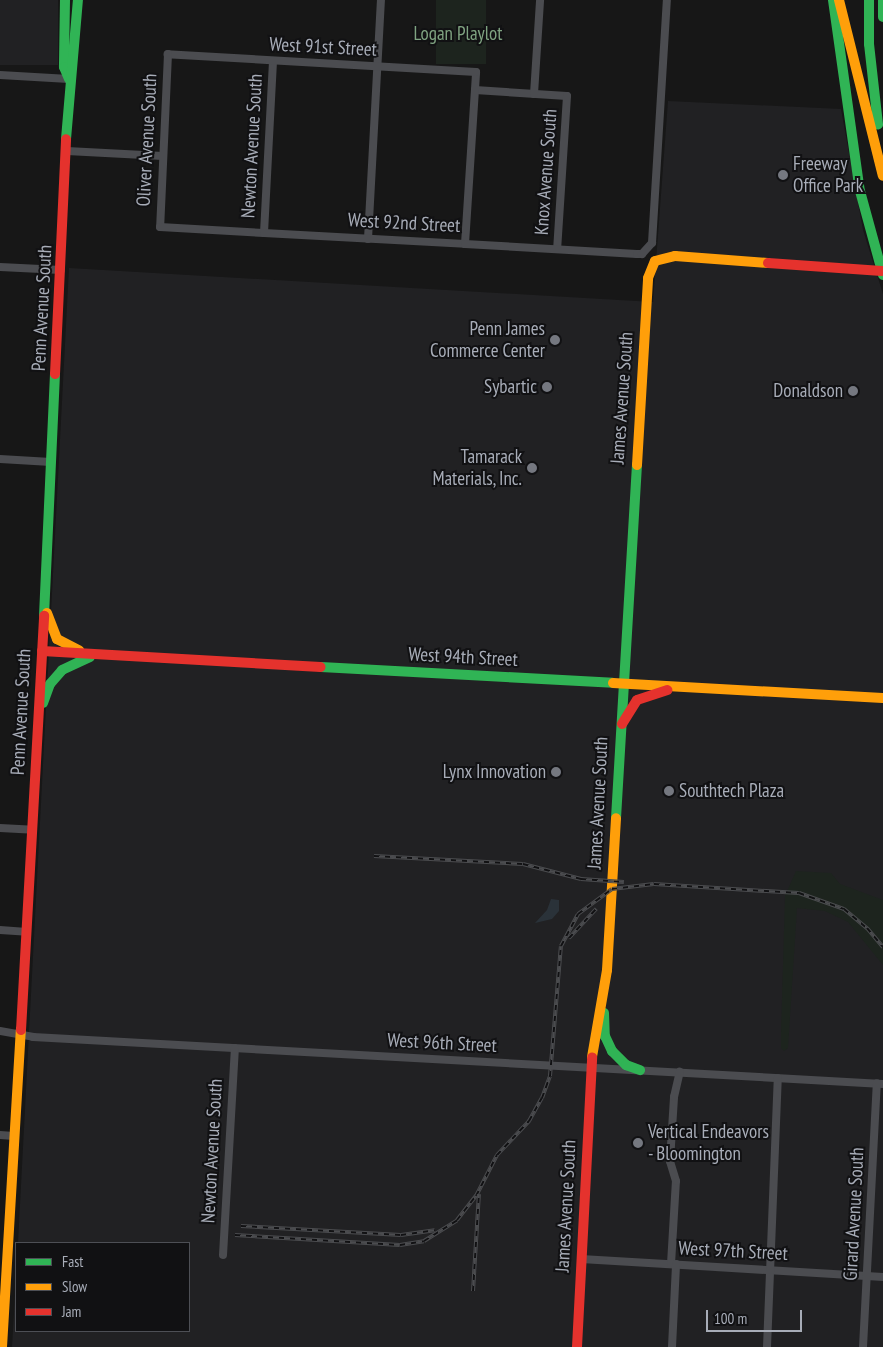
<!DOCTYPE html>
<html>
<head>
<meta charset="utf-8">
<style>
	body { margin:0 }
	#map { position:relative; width:883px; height:1347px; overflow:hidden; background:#171717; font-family:"PT Sans Narrow",sans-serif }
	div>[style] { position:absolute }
	.built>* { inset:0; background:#212123; transform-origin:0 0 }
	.green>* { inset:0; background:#1d241e; transform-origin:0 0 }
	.water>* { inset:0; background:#2a3239 }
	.street>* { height:8px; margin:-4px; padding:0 4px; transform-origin:4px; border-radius:4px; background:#4b4c50 }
	.fast>* { height:10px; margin:-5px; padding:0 5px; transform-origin:5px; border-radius:5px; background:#30b455 }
	.slow>* { height:10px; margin:-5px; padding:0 5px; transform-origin:5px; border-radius:5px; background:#ff9f0a }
	.jam>* { height:10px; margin:-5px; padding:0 5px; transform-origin:5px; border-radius:5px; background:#e5322d }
	.rail>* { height:4px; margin-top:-2px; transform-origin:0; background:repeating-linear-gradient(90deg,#111113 0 5.5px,#4b4c4f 0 11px); box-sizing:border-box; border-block:1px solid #4b4c4f }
	.dots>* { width:14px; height:14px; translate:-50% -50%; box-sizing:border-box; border:2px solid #111113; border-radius:50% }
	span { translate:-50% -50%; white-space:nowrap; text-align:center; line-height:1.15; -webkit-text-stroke:4px #111113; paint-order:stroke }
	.park-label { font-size:19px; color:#7fa381 }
	.street-label { font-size:19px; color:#a8adb8 }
	.poi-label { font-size:19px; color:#a8adb8 }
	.left { translate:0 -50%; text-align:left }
	.right { translate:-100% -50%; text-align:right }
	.legend { position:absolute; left:15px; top:1242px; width:175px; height:90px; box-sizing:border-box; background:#111113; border:1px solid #4d4f55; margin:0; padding:6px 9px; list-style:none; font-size:15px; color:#a8adb8 }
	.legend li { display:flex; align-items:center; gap:10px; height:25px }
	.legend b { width:25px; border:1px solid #4d4f55 }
	.scale { position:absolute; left:706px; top:1310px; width:96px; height:22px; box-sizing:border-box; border:2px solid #a8adb8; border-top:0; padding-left:6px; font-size:15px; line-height:18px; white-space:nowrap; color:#a8adb8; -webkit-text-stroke:4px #111113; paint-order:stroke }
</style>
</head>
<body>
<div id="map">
	<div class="built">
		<i style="left:0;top:0;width:58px;height:65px"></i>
		<i style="clip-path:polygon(668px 101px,841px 109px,863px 230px,883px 294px,883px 1347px,12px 1347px,16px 1277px,16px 1331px,189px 1331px,189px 1243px,18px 1243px,69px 268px,653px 302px)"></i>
	</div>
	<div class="green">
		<i style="left:436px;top:0;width:50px;height:64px"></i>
		<i style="clip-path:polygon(796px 871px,831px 873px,840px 884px,883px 900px,883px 965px,848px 922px,825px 911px,797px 908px,788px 1048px,784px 1051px,781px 1048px,781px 1033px,785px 896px)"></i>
	</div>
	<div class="water">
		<i style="clip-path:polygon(551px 899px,559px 900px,559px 911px,552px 919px,535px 923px,547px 910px)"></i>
	</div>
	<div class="street">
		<i style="left:0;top:75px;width:69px;rotate:3.3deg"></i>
		<i style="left:475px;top:90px;width:92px;rotate:3.7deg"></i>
		<i style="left:567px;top:96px;width:153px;rotate:93.7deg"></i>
		<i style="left:534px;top:94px;width:94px;rotate:-86.3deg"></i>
		<i style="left:67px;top:151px;width:96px;rotate:3deg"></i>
		<i style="left:264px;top:233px;width:172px;rotate:-87deg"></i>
		<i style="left:368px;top:239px;width:239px;rotate:-86.9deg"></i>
		<i style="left:465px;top:244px;width:172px;rotate:-86.3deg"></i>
		<i style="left:476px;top:72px;width:309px;rotate:-176.7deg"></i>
		<i style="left:168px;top:54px;width:173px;rotate:92.6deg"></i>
		<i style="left:160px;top:227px;width:104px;rotate:3.3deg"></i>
		<i style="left:264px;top:233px;width:201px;rotate:3.1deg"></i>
		<i style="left:465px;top:244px;width:172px;rotate:3.3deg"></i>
		<i style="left:637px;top:254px;width:5px"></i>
		<i style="left:642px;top:254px;width:15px;rotate:-48deg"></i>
		<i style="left:652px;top:243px;width:243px;rotate:-86.5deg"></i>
		<i style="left:0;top:267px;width:61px;rotate:2.8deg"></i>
		<i style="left:0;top:459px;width:51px;rotate:3.4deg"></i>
		<i style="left:0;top:828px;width:33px;rotate:3deg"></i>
		<i style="left:0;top:930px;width:27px;rotate:4deg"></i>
		<i style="left:0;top:1031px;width:34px;rotate:10deg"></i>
		<i style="left:33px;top:1037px;width:851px;rotate:3.16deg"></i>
		<i style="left:0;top:1135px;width:14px;rotate:4deg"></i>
		<i style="left:223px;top:1255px;width:207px;rotate:-86.7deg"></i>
		<i style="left:581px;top:1259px;width:303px;rotate:3.4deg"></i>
		<i style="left:671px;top:1264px;width:83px;rotate:-86.6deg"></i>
		<i style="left:676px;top:1181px;width:21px;rotate:-107deg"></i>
		<i style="left:670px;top:1161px;width:64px;rotate:-86.4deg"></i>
		<i style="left:674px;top:1097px;width:26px;rotate:-77deg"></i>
		<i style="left:672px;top:1347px;width:83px;rotate:-87.2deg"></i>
		<i style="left:767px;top:1347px;width:269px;rotate:-87.7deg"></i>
		<i style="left:863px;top:1347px;width:264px;rotate:-87deg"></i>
	</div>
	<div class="fast">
		<i style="left:65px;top:0;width:67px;rotate:90.9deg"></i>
		<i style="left:64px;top:67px;width:13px;rotate:67deg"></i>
		<i style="left:833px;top:0;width:193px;rotate:82deg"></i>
		<i style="left:860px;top:191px;width:87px;rotate:74.7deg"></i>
		<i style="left:869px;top:0;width:44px;rotate:90deg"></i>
		<i style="left:869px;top:44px;width:81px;rotate:83.6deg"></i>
		<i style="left:883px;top:0;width:17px;rotate:90deg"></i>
		<i style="left:66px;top:139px;width:140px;rotate:-85.1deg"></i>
		<i style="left:44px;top:616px;width:242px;rotate:-87.4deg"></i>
		<i style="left:321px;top:667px;width:292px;rotate:3.1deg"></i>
		<i style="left:43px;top:703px;width:20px;rotate:-70deg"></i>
		<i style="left:50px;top:684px;width:18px;rotate:-49deg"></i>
		<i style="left:62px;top:670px;width:31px;rotate:-25deg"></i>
		<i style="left:616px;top:818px;width:354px;rotate:-86.6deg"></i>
		<i style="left:604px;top:1013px;width:23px;rotate:88deg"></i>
		<i style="left:605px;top:1036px;width:17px;rotate:65deg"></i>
		<i style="left:612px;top:1051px;width:20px;rotate:45deg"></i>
		<i style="left:626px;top:1065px;width:15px;rotate:20deg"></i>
	</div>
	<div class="slow">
		<i style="left:839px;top:0;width:181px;rotate:76deg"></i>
		<i style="left:637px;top:465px;width:187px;rotate:-86.6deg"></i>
		<i style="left:648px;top:278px;width:18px;rotate:-68deg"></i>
		<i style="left:655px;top:261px;width:21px;rotate:-14deg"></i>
		<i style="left:675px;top:256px;width:93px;rotate:4.3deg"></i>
		<i style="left:47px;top:613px;width:28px;rotate:69deg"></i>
		<i style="left:57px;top:639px;width:25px;rotate:27deg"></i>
		<i style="left:613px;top:683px;width:270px;rotate:3.2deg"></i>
		<i style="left:592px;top:1057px;width:88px;rotate:-80.2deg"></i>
		<i style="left:607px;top:970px;width:152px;rotate:-86.6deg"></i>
		<i style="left:2px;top:1347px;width:318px;rotate:-86.6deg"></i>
	</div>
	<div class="jam">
		<i style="left:768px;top:263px;width:114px;rotate:4deg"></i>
		<i style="left:55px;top:374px;width:235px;rotate:-87.3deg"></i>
		<i style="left:42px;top:651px;width:279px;rotate:3.3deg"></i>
		<i style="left:622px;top:724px;width:28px;rotate:-58deg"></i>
		<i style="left:637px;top:700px;width:32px;rotate:-18deg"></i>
		<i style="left:21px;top:1030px;width:415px;rotate:-86.8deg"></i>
		<i style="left:577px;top:1347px;width:290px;rotate:-87deg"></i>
	</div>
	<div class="rail">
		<i style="left:374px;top:856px;width:149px;rotate:3.1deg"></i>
		<i style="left:523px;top:864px;width:60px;rotate:14.5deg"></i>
		<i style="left:581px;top:879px;width:43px;rotate:4deg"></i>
		<i style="left:569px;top:938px;width:40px;rotate:-47deg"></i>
		<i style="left:241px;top:1226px;width:160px;rotate:3.2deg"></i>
		<i style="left:401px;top:1235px;width:34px;rotate:-8deg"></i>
		<i style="left:235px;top:1235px;width:165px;rotate:3.5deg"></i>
		<i style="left:400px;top:1245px;width:24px;rotate:-9deg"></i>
		<i style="left:424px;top:1241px;width:39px;rotate:-32deg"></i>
		<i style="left:457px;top:1220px;width:31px;rotate:-52deg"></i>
		<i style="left:476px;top:1196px;width:46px;rotate:-62.9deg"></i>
		<i style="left:497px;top:1155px;width:47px;rotate:-46.7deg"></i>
		<i style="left:529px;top:1121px;width:26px;rotate:-61deg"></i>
		<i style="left:542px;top:1098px;width:23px;rotate:-70deg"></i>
		<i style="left:550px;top:1076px;width:130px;rotate:-85.2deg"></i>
		<i style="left:561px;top:946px;width:36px;rotate:-62deg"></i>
		<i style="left:578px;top:914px;width:42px;rotate:-36.3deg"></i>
		<i style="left:612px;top:889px;width:42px;rotate:-6.8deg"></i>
		<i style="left:654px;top:884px;width:145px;rotate:3.6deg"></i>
		<i style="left:799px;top:893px;width:48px;rotate:19.6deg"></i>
		<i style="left:844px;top:909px;width:30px;rotate:40deg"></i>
		<i style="left:867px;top:928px;width:25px;rotate:50deg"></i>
		<i style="left:473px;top:1291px;width:97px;rotate:-86.5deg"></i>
	</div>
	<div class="dots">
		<i style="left:783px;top:175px;background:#757880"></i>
		<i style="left:555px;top:340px;background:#757880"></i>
		<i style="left:547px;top:387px;background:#757880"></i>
		<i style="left:853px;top:391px;background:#757880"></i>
		<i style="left:532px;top:468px;background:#757880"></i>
		<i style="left:556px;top:772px;background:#757880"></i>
		<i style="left:669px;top:791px;background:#757880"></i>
		<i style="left:638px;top:1143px;background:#757880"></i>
	</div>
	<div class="park-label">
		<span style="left:458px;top:34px">Logan Playlot</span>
	</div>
	<div class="street-label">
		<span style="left:323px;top:47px;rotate:3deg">West 91st Street</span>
		<span style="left:147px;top:140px;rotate:-87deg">Oliver Avenue South</span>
		<span style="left:252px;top:146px;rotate:-87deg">Newton Avenue South</span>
		<span style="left:546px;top:172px;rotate:-86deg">Knox Avenue South</span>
		<span style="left:404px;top:223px;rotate:3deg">West 92nd Street</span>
		<span style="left:42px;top:308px;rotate:-87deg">Penn Avenue South</span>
		<span style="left:622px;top:398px;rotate:-86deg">James Avenue South</span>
		<span style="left:463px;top:657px;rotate:3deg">West 94th Street</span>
		<span style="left:21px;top:712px;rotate:-87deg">Penn Avenue South</span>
		<span style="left:598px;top:803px;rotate:-87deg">James Avenue South</span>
		<span style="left:442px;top:1043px;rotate:3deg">West 96th Street</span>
		<span style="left:212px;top:1151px;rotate:-87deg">Newton Avenue South</span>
		<span style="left:566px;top:1206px;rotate:-87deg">James Avenue South</span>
		<span style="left:854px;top:1214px;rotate:-87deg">Girard Avenue South</span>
		<span style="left:733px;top:1251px;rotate:3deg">West 97th Street</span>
	</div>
	<div class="poi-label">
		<span class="left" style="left:793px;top:175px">Freeway<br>Office Park</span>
		<span class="right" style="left:545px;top:340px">Penn James<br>Commerce Center</span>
		<span class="right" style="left:537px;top:387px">Sybartic</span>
		<span class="right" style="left:843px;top:391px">Donaldson</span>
		<span class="right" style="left:522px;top:468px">Tamarack<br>Materials, Inc.</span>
		<span class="right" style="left:546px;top:772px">Lynx Innovation</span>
		<span class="left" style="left:679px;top:791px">Southtech Plaza</span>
		<span class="left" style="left:648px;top:1143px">Vertical Endeavors<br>- Bloomington</span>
	</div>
	<ul class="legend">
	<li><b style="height:6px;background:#30b455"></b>Fast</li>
	<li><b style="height:6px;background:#ff9f0a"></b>Slow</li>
	<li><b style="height:6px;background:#e5322d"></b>Jam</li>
	</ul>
	<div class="scale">100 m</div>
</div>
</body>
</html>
